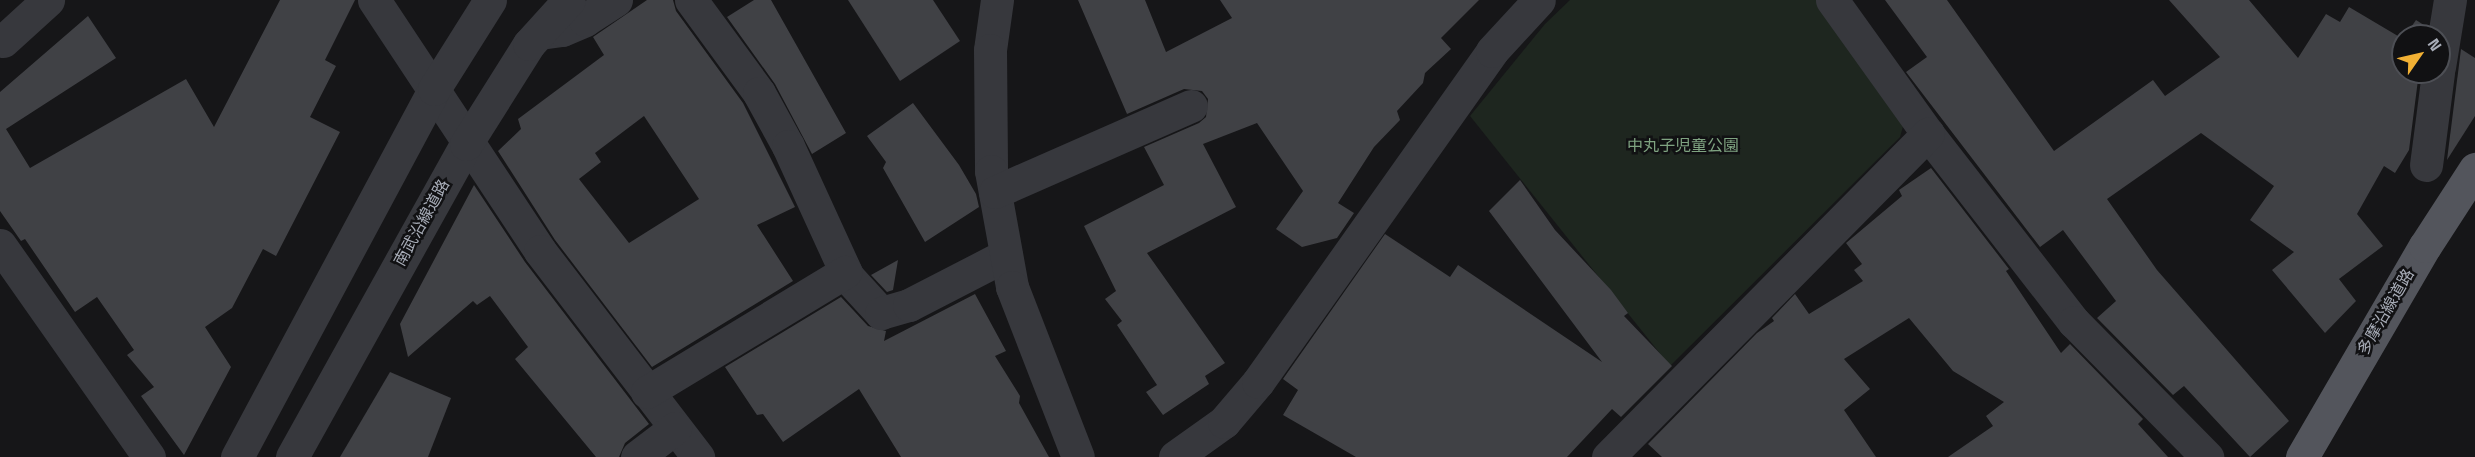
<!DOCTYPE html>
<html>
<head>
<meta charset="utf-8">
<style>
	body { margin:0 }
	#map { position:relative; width:2475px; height:457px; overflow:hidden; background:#161618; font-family:"Space Grotesk","Noto Sans JP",sans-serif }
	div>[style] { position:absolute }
	.green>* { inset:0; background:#1e261f }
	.building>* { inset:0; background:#404145 }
	.minor>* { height:33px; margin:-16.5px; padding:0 16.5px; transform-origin:16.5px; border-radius:16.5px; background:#37383d }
	.major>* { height:33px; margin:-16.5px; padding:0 16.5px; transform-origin:16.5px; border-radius:16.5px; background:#53555c }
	span { translate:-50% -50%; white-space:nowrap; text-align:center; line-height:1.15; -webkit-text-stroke:5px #111113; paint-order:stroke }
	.park-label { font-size:16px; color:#7fa381 }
	.street-label { font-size:16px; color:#a8adb8 }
	.north { position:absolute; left:2391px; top:24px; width:60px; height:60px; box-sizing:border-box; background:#111113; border:2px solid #4d4f55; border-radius:50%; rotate:56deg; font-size:16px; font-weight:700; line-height:24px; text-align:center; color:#a8adb8 }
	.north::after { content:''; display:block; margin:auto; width:21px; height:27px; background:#f2b134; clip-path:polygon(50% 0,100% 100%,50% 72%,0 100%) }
</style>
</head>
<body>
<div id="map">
	<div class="green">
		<i style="clip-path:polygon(1570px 0,1823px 0,1904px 123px,1900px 137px,1670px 366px,1470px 116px,1545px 24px)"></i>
	</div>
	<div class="building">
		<i style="clip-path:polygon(280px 0,355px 0,325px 60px,336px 66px,310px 117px,340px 132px,276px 256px,263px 249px,232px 308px,205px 327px,231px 367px,184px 455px,141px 396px,154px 387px,127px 355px,134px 350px,97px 297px,75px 312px,25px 239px,21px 241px,0 211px,0 92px,88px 16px,116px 58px,6px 129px,30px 168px,186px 79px,214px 127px)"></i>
		<i style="clip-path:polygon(evenodd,647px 0,673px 0,676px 11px,743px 103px,795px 207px,757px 225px,793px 281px,652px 367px,555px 240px,498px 151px,521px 129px,518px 119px,604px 55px,593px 37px,647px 0,644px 116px,699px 199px,629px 243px,579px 179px,601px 162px,595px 153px,644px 116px)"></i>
		<i style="clip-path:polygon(754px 0,771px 0,846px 133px,812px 154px,775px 84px,727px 17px)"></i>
		<i style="clip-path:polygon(848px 0,933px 0,960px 41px,900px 81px)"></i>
		<i style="clip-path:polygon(1078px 0,1145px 0,1166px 52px,1232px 18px,1220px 0,1479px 0,1441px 38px,1451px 49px,1425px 73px,1423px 83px,1397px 111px,1400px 120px,1374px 147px,1338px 203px,1354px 213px,1337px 238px,1302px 247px,1276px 229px,1303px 191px,1257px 123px,1203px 144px,1236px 207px,1147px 253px,1225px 363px,1205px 376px,1209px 384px,1163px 415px,1146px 392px,1157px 385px,1117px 325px,1122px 321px,1105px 299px,1116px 291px,1084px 226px,1164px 185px,1144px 147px,1199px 123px,1206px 117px,1208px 99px,1202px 91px,1184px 89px,1127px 114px)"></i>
		<i style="clip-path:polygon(1885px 0,1947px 0,2054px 151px,2153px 80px,2165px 96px,2220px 57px,2169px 0,2249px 0,2298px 58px,2326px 14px,2340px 22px,2349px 7px,2403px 39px,2403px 72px,2419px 72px,2409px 150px,2395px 173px,2384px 166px,2357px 214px,2383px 246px,2339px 279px,2356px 301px,2325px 333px,2272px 270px,2294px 252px,2250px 220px,2274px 186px,2201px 133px,2107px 199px,2157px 270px,2289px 421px,2250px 457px,2184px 386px,2173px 395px,2097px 318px,2116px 301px,2063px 230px,2040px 247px,1906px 72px,1927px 57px)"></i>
		<i style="clip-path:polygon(2416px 20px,2427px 27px,2425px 36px,2405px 36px)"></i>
		<i style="clip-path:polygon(2461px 49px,2475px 58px,2475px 116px,2447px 160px)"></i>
		<i style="clip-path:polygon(913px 103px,959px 165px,976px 194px,979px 207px,925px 242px,883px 168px,886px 162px,867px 136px)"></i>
		<i style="clip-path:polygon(1931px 168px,2009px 269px,2006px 271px,2061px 353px,2070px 344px,2143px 419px,2138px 424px,2168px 457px,1948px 457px,1993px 426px,1986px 416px,2004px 402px,1953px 371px,1909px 318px,1844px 359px,1870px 389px,1844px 410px,1876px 457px,1662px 457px,1648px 444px,1757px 333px,1774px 321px,1772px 318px,1795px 294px,1809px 314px,1863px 281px,1854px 270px,1862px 264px,1846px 243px,1902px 196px,1899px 190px)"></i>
		<i style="clip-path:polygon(1520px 180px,1555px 230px,1611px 290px,1628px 313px,1624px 316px,1672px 366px,1621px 417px,1612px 409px,1567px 457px,1356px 457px,1283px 415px,1298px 390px,1283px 379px,1385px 234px,1450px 277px,1458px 265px,1602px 362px,1489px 211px)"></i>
		<i style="clip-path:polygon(474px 185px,525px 262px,649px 424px,625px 443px,619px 457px,596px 457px,515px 359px,528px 347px,490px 296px,477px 305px,473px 301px,408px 357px,400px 324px)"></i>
		<i style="clip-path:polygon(898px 260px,893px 290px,887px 292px,871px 275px)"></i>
		<i style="clip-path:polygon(975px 294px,1006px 351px,995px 356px,1020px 396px,1019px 403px,1049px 457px,901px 457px,859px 389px,783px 442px,763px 414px,757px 415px,725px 367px,841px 297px,868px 326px,886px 331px,884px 341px)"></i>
		<i style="clip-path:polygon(390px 372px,451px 398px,428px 457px,340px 457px)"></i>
	</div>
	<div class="minor">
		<i style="left:374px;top:0;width:301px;rotate:56.5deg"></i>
		<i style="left:540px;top:251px;width:260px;rotate:52.5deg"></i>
		<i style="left:691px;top:0;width:115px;rotate:53.8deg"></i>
		<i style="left:759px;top:93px;width:60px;rotate:61.3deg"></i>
		<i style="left:788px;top:146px;width:144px;rotate:65.4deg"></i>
		<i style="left:848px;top:277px;width:49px;rotate:47.5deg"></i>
		<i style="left:881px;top:313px;width:29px;rotate:-16deg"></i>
		<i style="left:909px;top:305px;width:109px;rotate:-27.3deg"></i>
		<i style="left:997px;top:0;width:50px;rotate:98deg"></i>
		<i style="left:990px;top:50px;width:121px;rotate:89.5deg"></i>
		<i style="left:991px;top:171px;width:118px;rotate:79.7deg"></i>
		<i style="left:1012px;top:287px;width:182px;rotate:68.8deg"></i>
		<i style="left:1832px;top:0;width:165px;rotate:54.4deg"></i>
		<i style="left:1928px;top:134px;width:238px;rotate:52.2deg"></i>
		<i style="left:2074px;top:322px;width:190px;rotate:45.4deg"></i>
		<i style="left:540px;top:33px;width:22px;rotate:-8deg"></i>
		<i style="left:562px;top:30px;width:25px;rotate:-23deg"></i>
		<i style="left:585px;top:20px;width:37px;rotate:-33deg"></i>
		<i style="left:3px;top:41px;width:61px;rotate:-42.3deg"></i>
		<i style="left:2439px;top:67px;width:68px;rotate:-80.7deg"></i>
		<i style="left:2426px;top:165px;width:94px;rotate:-82.6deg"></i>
		<i style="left:995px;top:192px;width:214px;rotate:-23.7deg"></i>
		<i style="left:0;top:245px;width:259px;rotate:54.9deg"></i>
		<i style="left:647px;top:392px;width:232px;rotate:-31.2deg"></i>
		<i style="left:237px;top:457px;width:417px;rotate:-61.8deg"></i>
		<i style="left:434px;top:89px;width:105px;rotate:-57.8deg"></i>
		<i style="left:292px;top:457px;width:358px;rotate:-60.9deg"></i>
		<i style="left:466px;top:144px;width:118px;rotate:-57.8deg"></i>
		<i style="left:529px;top:44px;width:59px;rotate:-47.7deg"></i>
		<i style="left:637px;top:457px;width:48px;rotate:-37.3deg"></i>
		<i style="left:1175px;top:457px;width:60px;rotate:-35.5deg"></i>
		<i style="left:1224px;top:422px;width:52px;rotate:-49.6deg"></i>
		<i style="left:1258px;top:382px;width:405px;rotate:-54.7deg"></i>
		<i style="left:1492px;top:51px;width:69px;rotate:-47.3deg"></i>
		<i style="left:1608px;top:457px;width:455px;rotate:-45.3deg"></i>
	</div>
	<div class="major">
		<i style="left:2302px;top:457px;width:244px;rotate:-59.8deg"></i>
		<i style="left:2425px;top:246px;width:92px;rotate:-57deg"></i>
	</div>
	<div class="park-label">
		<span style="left:1683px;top:146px">中丸子児童公園</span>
	</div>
	<div class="street-label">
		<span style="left:422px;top:223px;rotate:-61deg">南武沿線道路</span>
		<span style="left:2386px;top:312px;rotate:-60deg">多摩沿線道路</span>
	</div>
	<div class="north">N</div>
</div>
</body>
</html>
